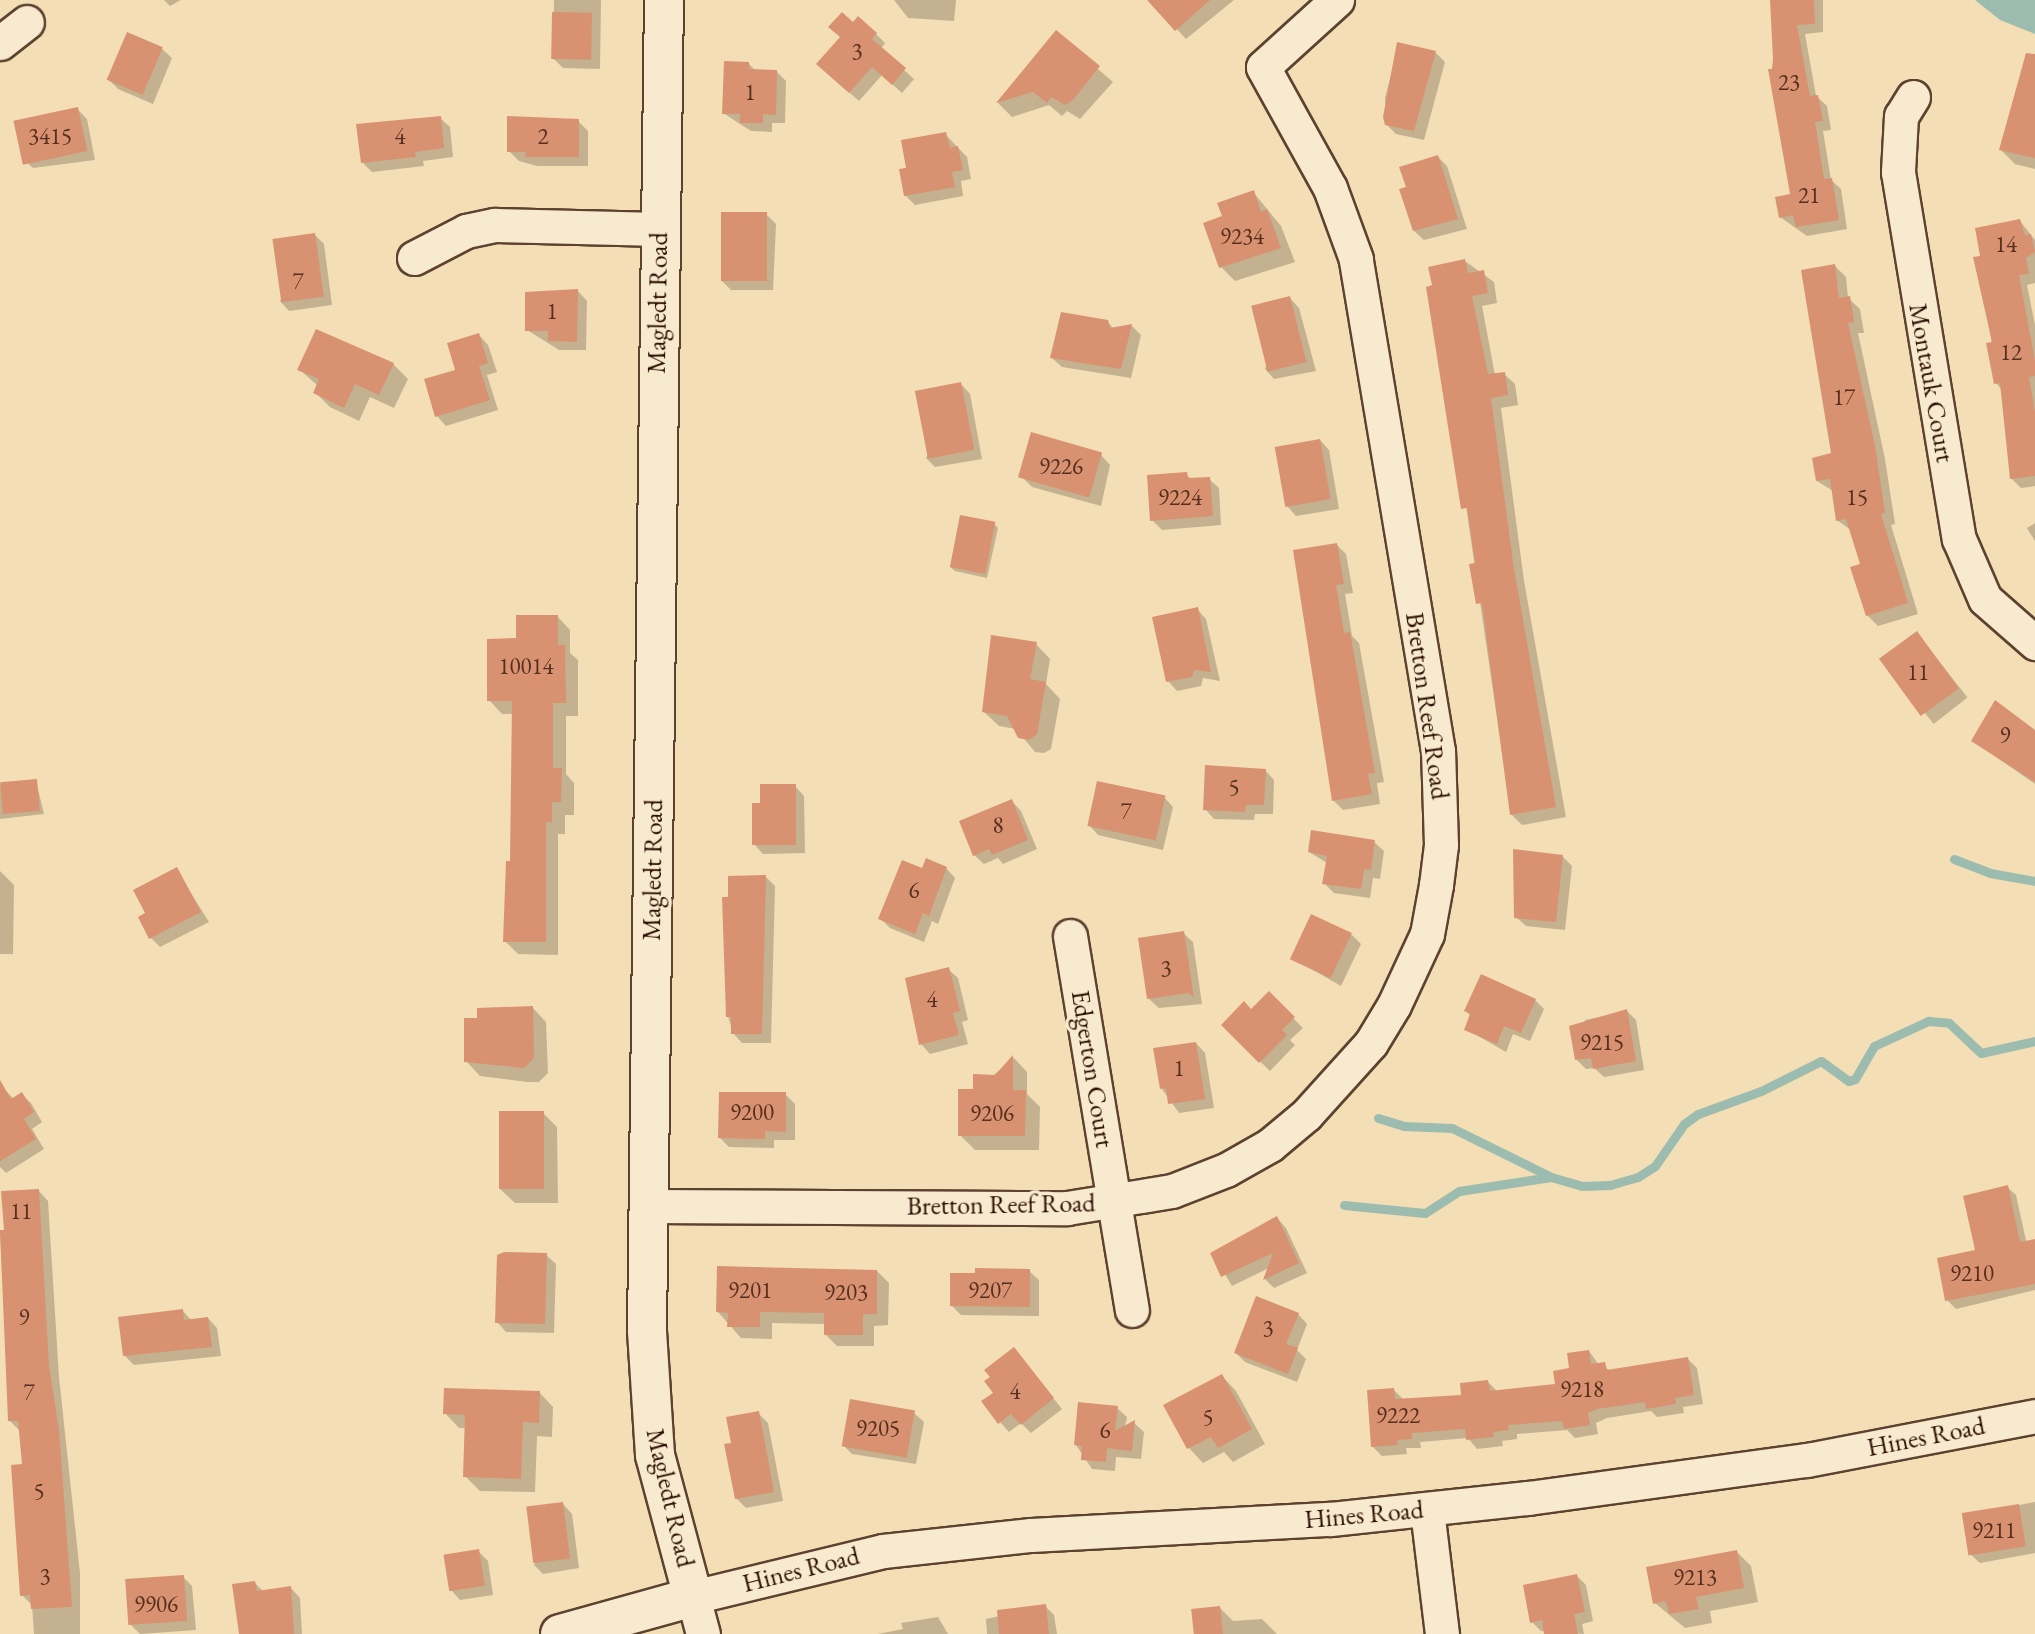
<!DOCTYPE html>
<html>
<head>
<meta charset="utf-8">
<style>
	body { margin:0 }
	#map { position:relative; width:2035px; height:1634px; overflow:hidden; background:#f4deb5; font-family:"EB Garamond",serif }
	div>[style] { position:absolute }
	.water>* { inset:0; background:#9cbcaf }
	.shadow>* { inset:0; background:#0003; transform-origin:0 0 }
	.stream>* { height:9px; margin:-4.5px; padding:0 4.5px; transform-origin:4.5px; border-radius:4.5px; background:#9cbcaf }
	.building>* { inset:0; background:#d89271; transform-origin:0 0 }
	.roads { filter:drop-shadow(2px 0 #5d422f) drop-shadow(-2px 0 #5d422f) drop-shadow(0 2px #5d422f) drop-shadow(0 -2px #5d422f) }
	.street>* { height:33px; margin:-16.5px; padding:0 16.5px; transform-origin:16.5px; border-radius:16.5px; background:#f8eacf }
	.secondary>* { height:38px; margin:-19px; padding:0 19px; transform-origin:19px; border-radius:19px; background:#f8eacf }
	span { translate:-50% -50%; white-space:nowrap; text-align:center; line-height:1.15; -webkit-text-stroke:7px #f8eacf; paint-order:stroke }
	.number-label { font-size:23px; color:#562f1e }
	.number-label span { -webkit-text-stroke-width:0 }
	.street-label { font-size:26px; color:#2b0e02 }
</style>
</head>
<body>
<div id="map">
	<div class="water">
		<i style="clip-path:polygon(1975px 0,2035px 0,2035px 34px,2000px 20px)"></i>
	</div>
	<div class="shadow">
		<i style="clip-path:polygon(164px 0,181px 0,170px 6px)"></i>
		<i style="clip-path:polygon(554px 0,601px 0,600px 69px,563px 68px,553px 58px)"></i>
		<i style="clip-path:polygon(894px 0,956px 0,954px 21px,908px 18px)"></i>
		<i style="clip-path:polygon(1150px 0,1234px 0,1186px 39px)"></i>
		<i style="clip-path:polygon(1771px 0,1823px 0,1823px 32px,1805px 34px,1816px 96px,1827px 106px,1831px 130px,1823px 131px,1831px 180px,1841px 189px,1847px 229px,1807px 236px,1780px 217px,1792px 195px,1774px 70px)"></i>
		<i style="clip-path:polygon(853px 24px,876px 34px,885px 43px,881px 49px,914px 79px,902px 93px,882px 75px,859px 101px,828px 74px,841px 38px)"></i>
		<i style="clip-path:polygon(1056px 33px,1113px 82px,1080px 119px,1067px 111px,1062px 116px,1049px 105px,1012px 117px,998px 103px)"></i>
		<i style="clip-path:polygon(128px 34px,162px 49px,172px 58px,153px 104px,118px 89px,109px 80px)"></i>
		<i style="clip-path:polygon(1399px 44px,1435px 52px,1445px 62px,1424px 140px,1396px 134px,1386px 124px,1385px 98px)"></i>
		<i style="clip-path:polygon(749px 64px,756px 71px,777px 72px,786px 81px,785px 123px,772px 123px,772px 132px,751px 131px,723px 113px)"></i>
		<i style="clip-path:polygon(2035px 88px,2035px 169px,2015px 164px,2001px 150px)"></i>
		<i style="clip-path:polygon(77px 109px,87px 119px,95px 160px,33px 168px,23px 159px)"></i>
		<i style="clip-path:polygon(440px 118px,450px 127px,453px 157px,423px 161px,424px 166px,372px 172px,363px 163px)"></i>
		<i style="clip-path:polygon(578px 121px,588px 131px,588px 166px,537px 166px,519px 161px,509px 151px)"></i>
		<i style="clip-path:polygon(945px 134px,967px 157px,971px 179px,961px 181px,963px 196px,915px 205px,905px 195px,908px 169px)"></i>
		<i style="clip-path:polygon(1437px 156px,1447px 166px,1467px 229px,1424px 240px,1414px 231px)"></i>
		<i style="clip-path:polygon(1253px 192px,1281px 226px,1295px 262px,1235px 281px,1221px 267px,1224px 217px)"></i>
		<i style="clip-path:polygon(766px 214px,776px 224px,773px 290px,731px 290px,722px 281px)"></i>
		<i style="clip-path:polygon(2020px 221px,2035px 240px,2035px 283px,2027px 285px,2035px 325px,2035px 486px,2021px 488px,2012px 479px,2002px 390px,1996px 383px,1982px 258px)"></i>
		<i style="clip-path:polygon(314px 234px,324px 244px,332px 305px,289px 311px,280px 301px)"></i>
		<i style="clip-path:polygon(1465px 261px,1494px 282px,1497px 303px,1482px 306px,1495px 375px,1504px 374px,1515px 384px,1518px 405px,1501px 408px,1524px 581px,1566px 817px,1522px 825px,1511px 814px,1434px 287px)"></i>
		<i style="clip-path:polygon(1835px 266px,1846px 277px,1848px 298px,1860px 309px,1864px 333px,1858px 333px,1885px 459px,1895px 524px,1891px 525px,1918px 614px,1878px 626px,1867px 615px,1862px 565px,1852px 531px,1837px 520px,1833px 491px,1817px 481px,1833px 454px)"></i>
		<i style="clip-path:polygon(578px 291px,587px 301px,586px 350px,559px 350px,527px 330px)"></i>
		<i style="clip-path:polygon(1290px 298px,1299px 308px,1316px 371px,1274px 379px,1265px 369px)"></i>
		<i style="clip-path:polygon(1107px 321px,1114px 329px,1132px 326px,1141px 335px,1131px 378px,1062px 367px,1052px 358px)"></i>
		<i style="clip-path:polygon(479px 335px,488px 345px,497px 372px,487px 375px,498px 410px,446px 426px,437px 416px)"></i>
		<i style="clip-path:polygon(393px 364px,408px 379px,394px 408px,370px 397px,359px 421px,330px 407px,315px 392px,318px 386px,299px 369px)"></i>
		<i style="clip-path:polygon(961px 384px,970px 394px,982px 459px,935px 467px,926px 458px)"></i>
		<i style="clip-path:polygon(1320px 440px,1329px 450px,1339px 509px,1296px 516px,1287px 506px)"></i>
		<i style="clip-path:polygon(1101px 455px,1110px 465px,1101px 506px,1032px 487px,1022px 477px)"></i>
		<i style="clip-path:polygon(1186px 474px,1192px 480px,1209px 479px,1219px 488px,1221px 525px,1162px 530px,1152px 520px)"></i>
		<i style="clip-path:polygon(2035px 523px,2035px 541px,2027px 528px)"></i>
		<i style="clip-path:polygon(994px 524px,998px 528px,987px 578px,955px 571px,950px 567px)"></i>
		<i style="clip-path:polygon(1337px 545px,1346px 554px,1353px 593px,1345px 594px,1352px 636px,1359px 643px,1384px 782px,1377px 783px,1380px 804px,1343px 810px,1334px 801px,1295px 552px)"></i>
		<i style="clip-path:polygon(1197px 609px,1206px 619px,1220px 681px,1203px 678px,1201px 686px,1177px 691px,1168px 681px)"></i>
		<i style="clip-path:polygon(557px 616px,570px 630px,570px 653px,578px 660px,578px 716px,566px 716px,566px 774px,574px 783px,574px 815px,565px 815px,565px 834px,558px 834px,558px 955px,518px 954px,505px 941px,512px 863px,513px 714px,502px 714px,489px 700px,518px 640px)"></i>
		<i style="left:1917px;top:633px;width:82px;height:43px;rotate:52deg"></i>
		<i style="clip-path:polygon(1036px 644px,1050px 659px,1046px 684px,1060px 699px,1051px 749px,1044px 753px,1035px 752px,1016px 729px,999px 726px,984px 712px)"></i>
		<i style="clip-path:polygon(2035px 730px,2035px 784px,1973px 741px)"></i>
		<i style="clip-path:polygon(1265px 770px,1274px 780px,1273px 814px,1255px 814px,1254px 820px,1214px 819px,1205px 809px)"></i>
		<i style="clip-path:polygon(36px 781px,44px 814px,0 819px,0 784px)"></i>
		<i style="clip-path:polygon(795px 786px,804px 796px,805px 853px,763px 854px,754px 844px,761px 805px)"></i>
		<i style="clip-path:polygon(1164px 797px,1173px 807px,1163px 850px,1098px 835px,1089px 825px)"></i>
		<i style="clip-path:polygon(1012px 801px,1021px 811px,1037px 849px,1003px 864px,998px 858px,984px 864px,974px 855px)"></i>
		<i style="clip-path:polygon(1374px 842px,1384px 851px,1380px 879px,1373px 878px,1370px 898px,1334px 893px,1324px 883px,1327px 863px,1309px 852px)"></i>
		<i style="clip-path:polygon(1562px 856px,1572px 866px,1565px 930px,1526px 926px,1516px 917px)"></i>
		<i style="clip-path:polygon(946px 868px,955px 878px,938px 924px,932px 921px,924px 942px,890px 928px,880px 918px,923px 870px)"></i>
		<i style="clip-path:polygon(176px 869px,209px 922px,160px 947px,151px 938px,147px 914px)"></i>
		<i style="clip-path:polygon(0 871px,14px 885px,13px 954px,0 954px)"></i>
		<i style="clip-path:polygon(766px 877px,775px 886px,771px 1043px,742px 1043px,733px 1033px,728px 1016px,730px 899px)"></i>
		<i style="clip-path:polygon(1183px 933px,1193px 942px,1202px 1004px,1159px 1008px,1149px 999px)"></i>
		<i style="clip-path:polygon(1351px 934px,1361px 944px,1341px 986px,1292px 958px)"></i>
		<i style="clip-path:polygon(948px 969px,958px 978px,968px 1020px,962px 1022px,968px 1044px,930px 1054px,921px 1044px)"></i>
		<i style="clip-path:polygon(1269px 994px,1303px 1028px,1290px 1040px,1295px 1045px,1270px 1071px,1223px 1025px,1251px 1011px)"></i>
		<i style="clip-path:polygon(1535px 1000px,1544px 1009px,1530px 1041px,1513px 1034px,1506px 1052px,1466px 1029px,1471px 1016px,1466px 1011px)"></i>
		<i style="clip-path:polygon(532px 1007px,546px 1022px,548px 1073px,539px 1082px,527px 1082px,480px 1076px,466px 1061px,479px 1020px)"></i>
		<i style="clip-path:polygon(1627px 1011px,1636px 1020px,1644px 1070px,1604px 1077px,1594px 1068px,1586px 1069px,1576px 1059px,1585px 1020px)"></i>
		<i style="clip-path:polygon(1196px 1043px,1205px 1053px,1214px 1108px,1179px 1113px,1162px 1089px)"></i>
		<i style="clip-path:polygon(1014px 1058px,1027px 1072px,1027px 1094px,1040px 1107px,1039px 1150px,975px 1150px,960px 1135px,975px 1091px)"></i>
		<i style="clip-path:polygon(5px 1090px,14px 1099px,21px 1094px,31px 1103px,42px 1122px,32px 1129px,44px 1149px,6px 1173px,0 1167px,0 1093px)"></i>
		<i style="clip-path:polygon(785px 1094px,795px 1104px,795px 1140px,774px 1140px,774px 1148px,729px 1147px,720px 1138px)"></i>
		<i style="clip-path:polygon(543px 1113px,557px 1127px,558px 1203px,515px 1203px,500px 1189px)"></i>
		<i style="clip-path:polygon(2007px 1187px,2016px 1195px,2029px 1254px,2035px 1248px,2035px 1290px,1956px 1309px,1947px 1300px,1977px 1252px)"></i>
		<i style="clip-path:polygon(38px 1190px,48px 1201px,59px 1377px,80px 1573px,80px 1634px,34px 1634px,32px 1605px,22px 1595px,24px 1465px,21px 1432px,10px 1421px,0 1232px,6px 1232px)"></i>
		<i style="clip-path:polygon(1277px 1218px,1286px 1228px,1307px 1273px,1274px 1288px,1265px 1279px,1269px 1268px,1232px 1286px,1213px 1254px)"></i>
		<i style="clip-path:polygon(546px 1255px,556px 1264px,554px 1333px,506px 1332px,497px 1322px)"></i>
		<i style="clip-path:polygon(877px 1271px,889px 1283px,888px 1325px,874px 1326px,874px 1346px,837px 1346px,825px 1334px,825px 1324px,772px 1323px,772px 1339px,741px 1338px,718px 1312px)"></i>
		<i style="clip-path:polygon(1029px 1271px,1039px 1280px,1039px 1316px,961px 1315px,952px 1306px)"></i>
		<i style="clip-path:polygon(183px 1311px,192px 1321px,208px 1318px,217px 1328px,221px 1356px,134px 1365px,124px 1355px)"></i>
		<i style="clip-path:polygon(1298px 1314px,1307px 1324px,1297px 1350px,1306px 1359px,1297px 1382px,1245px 1362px,1236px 1353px)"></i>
		<i style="clip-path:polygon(1014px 1349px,1062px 1409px,1031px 1433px,1021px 1423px,1009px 1432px,1000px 1422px,995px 1393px)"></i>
		<i style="clip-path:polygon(1589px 1351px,1599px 1365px,1612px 1371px,1688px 1359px,1697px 1368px,1703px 1404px,1683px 1407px,1684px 1413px,1657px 1417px,1651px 1411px,1607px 1418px,1596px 1423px,1598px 1434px,1575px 1438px,1567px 1430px,1517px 1434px,1517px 1439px,1502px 1441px,1503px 1446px,1477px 1449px,1468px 1438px,1420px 1442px,1421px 1448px,1406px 1448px,1407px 1454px,1382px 1456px,1372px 1446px,1394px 1390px,1403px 1399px,1463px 1396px,1488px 1382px,1497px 1391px,1557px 1386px)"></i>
		<i style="clip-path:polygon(1222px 1376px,1236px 1391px,1265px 1444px,1233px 1462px,1224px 1452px,1203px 1463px,1189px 1448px,1166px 1406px)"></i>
		<i style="clip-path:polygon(539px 1392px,553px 1407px,552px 1437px,537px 1436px,535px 1492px,480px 1491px,465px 1476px,466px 1428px,459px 1428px,445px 1413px)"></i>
		<i style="clip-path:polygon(1117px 1408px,1127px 1417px,1125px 1427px,1134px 1423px,1144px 1432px,1141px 1459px,1116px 1457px,1115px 1471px,1092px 1469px,1076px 1445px)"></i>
		<i style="clip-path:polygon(758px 1413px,768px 1423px,783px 1501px,746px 1508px,736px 1498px)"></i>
		<i style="clip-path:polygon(914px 1413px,924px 1422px,916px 1464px,852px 1454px,843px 1445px)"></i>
		<i style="clip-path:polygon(2035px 1502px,2035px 1553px,1980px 1563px,1970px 1554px,1964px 1515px)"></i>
		<i style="clip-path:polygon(563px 1504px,572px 1514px,579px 1568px,543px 1574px,534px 1565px)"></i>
		<i style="clip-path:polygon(478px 1551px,488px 1561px,493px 1595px,460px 1600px,451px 1590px)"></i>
		<i style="clip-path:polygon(1737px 1552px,1751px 1566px,1758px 1602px,1710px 1611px,1712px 1623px,1685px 1628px,1655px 1603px)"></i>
		<i style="clip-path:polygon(1577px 1576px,1586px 1585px,1593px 1621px,1582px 1624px,1584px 1634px,1541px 1631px,1532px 1622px)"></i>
		<i style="clip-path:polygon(183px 1577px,192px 1586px,196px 1630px,140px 1634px,130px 1624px)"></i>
		<i style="clip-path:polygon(254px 1582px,264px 1592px,291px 1588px,300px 1598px,302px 1634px,241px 1634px)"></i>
		<i style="clip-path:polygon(1045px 1606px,1054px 1615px,1057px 1634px,987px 1634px,986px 1619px)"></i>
		<i style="clip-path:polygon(1220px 1608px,1233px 1621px,1262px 1619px,1277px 1634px,1195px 1634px)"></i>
		<i style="clip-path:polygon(938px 1617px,948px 1634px,878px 1634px,903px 1629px,901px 1623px)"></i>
	</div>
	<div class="stream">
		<i style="left:1954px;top:859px;width:39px;rotate:21deg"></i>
		<i style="left:1990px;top:873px;width:46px;rotate:10.1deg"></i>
		<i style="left:1378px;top:1118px;width:27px;rotate:17deg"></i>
		<i style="left:1404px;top:1126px;width:48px;rotate:2.4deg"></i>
		<i style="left:1452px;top:1128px;width:110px;rotate:26.3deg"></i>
		<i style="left:1551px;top:1177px;width:32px;rotate:16deg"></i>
		<i style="left:1582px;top:1186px;width:28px;rotate:-2deg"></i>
		<i style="left:1610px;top:1185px;width:29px;rotate:-16deg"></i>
		<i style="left:1638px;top:1177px;width:20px;rotate:-33deg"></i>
		<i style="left:1655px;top:1166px;width:51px;rotate:-55.4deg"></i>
		<i style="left:1684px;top:1124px;width:17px;rotate:-36deg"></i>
		<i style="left:1698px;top:1114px;width:67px;rotate:-20.1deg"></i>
		<i style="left:1761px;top:1091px;width:67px;rotate:-26.6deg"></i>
		<i style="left:1821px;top:1061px;width:34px;rotate:36deg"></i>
		<i style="left:1849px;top:1081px;width:6px;rotate:-18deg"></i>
		<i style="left:1855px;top:1079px;width:38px;rotate:-60deg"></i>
		<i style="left:1874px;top:1046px;width:60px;rotate:-24.8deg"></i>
		<i style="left:1928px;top:1021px;width:21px;rotate:5deg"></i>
		<i style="left:1949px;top:1023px;width:44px;rotate:43.2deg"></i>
		<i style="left:1981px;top:1053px;width:55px;rotate:-12.5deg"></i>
		<i style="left:1344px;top:1205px;width:81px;rotate:5.6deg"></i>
		<i style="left:1425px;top:1213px;width:40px;rotate:-32.9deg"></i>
		<i style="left:1459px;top:1191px;width:93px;rotate:-8.7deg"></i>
	</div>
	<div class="building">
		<i style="clip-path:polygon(1147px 0,1210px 0,1175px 31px)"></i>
		<i style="clip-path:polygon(1770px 0,1814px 0,1815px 24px,1797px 25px,1810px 96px,1818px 95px,1823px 121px,1815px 122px,1824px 179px,1832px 178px,1839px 220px,1796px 227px,1793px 215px,1779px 218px,1775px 197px,1790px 194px,1768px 69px,1772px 69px,1773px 59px)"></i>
		<i style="left:552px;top:12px;width:40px;height:47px;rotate:1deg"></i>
		<i style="clip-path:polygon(842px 12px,853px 22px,858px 16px,877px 33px,872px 39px,906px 68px,892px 85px,872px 67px,849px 93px,816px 64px,840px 37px,828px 27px)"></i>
		<i style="clip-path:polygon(1056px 30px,1100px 66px,1073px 100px,1065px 105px,1051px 97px,1047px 103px,1033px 92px,996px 103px)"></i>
		<i style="left:127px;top:32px;width:39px;height:52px;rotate:23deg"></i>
		<i style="clip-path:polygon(1397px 42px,1436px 51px,1414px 131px,1385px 125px,1383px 117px)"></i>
		<i style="clip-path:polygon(2026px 53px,2035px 54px,2035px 158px,1999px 150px)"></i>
		<i style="clip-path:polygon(724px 61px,749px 62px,749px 69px,777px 70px,776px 115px,763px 114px,763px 123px,740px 123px,740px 114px,722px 114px)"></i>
		<i style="left:78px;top:107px;width:45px;height:66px;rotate:78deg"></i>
		<i style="clip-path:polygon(441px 116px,444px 148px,415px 152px,416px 157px,361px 163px,356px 124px)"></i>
		<i style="clip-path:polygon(507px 116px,579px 119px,579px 157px,525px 157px,526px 152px,507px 152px)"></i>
		<i style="clip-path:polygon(946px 132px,950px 148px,958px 146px,963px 170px,952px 172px,955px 187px,904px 196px,899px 169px,906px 168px,901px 140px)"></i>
		<i style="clip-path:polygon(1438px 155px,1458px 219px,1413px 231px,1399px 189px,1406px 187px,1399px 167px)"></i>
		<i style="clip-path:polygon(1254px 190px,1261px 212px,1267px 209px,1281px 248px,1219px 268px,1203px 223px,1222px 216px,1217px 203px)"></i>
		<i style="left:721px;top:212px;width:46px;height:69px"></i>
		<i style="clip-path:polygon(2020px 219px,2025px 235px,2031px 234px,2035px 252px,2026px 258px,2029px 274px,2019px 275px,2035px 361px,2035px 376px,2029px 377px,2035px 412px,2035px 476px,2010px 479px,2000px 383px,1994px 384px,1986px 343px,1992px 342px,1973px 257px,1980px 256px,1975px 228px)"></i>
		<i style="left:315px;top:233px;width:64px;height:43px;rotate:82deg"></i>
		<i style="clip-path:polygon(1465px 259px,1468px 273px,1484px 270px,1488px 293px,1472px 296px,1488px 374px,1505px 372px,1508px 395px,1491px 398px,1514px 569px,1556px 807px,1510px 815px,1482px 603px,1476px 604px,1469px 564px,1475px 563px,1467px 508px,1461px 509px,1426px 287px,1432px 285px,1428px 267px)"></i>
		<i style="clip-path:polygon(1835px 264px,1839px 298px,1850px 296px,1854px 322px,1848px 323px,1875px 446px,1885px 513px,1881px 514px,1908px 603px,1866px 616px,1850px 567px,1860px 564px,1846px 519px,1836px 521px,1830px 479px,1816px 481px,1812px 458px,1831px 453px,1801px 270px)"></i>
		<i style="clip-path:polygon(578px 289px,577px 342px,548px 341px,548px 331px,525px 331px,525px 292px)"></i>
		<i style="left:1290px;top:296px;width:68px;height:40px;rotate:76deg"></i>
		<i style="clip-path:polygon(1061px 312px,1108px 320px,1110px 328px,1132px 324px,1121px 369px,1050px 358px)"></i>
		<i style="clip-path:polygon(316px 329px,394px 363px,379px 395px,355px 384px,344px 408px,313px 393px,319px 379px,297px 370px)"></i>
		<i style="clip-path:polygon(479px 333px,488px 363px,479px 366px,490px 400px,435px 417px,424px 379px,455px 370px,447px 343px)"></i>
		<i style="left:961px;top:382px;width:69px;height:47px;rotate:79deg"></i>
		<i style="left:1031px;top:432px;width:74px;height:47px;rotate:16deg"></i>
		<i style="left:1320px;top:439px;width:61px;height:46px;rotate:80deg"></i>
		<i style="clip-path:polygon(1187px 472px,1188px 478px,1210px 477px,1213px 516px,1150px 521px,1147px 475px)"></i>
		<i style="left:960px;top:515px;width:36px;height:53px;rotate:11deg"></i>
		<i style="clip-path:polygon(1337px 543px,1344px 584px,1336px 585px,1344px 633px,1350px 632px,1375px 773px,1368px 774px,1372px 794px,1332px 801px,1293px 550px)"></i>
		<i style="clip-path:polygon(1198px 607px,1211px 672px,1194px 670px,1192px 677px,1166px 682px,1152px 617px)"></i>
		<i style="clip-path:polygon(516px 615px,558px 615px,558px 645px,565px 645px,566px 703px,553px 703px,553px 768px,562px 768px,561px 802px,552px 802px,552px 822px,546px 822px,546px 942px,503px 942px,506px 861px,510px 861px,512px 701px,487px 701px,487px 639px,516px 638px)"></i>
		<i style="left:1917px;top:631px;width:71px;height:47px;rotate:54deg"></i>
		<i style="clip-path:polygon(991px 635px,1037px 642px,1030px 679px,1046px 682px,1037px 734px,1029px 740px,1018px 738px,1007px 716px,982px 712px)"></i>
		<i style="clip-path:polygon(1995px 700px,2035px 730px,2035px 782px,1971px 741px)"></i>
		<i style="clip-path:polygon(1205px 765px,1266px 769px,1264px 805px,1246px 805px,1245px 812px,1203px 810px)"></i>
		<i style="left:37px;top:779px;width:32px;height:37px;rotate:85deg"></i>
		<i style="left:1097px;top:781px;width:70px;height:46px;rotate:12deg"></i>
		<i style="clip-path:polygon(760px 784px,796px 784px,796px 845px,752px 845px,752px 803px,760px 803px)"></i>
		<i style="clip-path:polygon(1012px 799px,1028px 840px,992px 855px,989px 849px,973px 856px,959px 821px)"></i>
		<i style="clip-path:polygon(1311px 830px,1375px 840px,1371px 870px,1364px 869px,1361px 889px,1322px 884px,1327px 856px,1308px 852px)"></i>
		<i style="clip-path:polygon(1513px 849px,1563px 855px,1556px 922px,1514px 918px)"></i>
		<i style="clip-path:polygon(926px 858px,947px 867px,929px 916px,923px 913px,915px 934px,878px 919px,902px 860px,922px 868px)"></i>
		<i style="clip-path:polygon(177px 867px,201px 912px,149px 939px,138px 917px,145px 913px,133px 890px)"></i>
		<i style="clip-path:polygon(766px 875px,762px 1034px,731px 1034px,731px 1017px,726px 1017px,722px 897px,728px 897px,728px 876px)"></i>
		<i style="left:1311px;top:914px;width:45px;height:50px;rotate:25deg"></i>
		<i style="clip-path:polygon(1184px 931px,1194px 998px,1189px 993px,1147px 999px,1138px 938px)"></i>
		<i style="clip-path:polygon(949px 967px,960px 1011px,953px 1013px,959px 1035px,919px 1045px,905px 978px)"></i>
		<i style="clip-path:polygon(1481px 974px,1536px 999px,1521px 1033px,1504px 1026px,1497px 1044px,1464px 1030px,1470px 1014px,1464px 1011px)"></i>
		<i style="clip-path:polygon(1269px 991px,1295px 1017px,1282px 1030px,1287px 1035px,1259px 1063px,1221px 1025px,1244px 1001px,1251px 1009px)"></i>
		<i style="clip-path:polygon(533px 1006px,534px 1058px,524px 1068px,464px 1062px,464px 1018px,477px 1018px,477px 1008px)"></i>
		<i style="clip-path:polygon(1627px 1009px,1636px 1061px,1593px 1069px,1591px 1058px,1575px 1060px,1569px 1026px)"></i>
		<i style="clip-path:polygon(1196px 1042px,1205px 1099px,1168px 1104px,1166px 1088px,1160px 1089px,1153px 1048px)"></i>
		<i style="clip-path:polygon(1013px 1055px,1013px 1090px,1026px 1090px,1025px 1136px,958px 1136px,958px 1089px,973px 1089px,973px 1074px,995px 1075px)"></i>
		<i style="clip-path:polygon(0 1080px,11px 1099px,22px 1092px,34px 1112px,24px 1119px,36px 1139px,0 1161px)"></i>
		<i style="clip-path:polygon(719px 1092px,786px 1092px,786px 1132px,765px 1131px,765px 1139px,718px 1138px)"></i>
		<i style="left:499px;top:1111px;width:45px;height:78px"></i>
		<i style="clip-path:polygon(2008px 1185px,2020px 1242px,2035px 1239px,2035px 1284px,1945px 1301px,1937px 1258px,1975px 1250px,1963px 1196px)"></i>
		<i style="clip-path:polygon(39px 1189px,49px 1366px,59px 1430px,72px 1607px,31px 1609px,30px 1595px,20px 1596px,11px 1465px,22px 1464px,18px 1421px,8px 1421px,0 1230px,4px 1230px,1px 1191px)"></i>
		<i style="clip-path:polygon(1277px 1216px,1299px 1263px,1263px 1280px,1273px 1253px,1221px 1277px,1210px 1253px)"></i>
		<i style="clip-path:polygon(504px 1252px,547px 1253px,545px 1324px,495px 1323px,497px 1255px)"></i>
		<i style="clip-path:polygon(717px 1266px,877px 1270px,877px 1314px,863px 1314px,863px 1335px,824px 1335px,824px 1313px,760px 1312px,760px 1327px,727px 1327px,728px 1313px,716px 1312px)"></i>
		<i style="clip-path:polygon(975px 1268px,1030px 1269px,1030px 1307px,950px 1306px,950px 1273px,975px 1273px)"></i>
		<i style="clip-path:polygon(1256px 1296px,1299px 1313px,1286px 1344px,1298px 1348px,1288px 1374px,1234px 1353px)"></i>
		<i style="clip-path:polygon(183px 1309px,184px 1320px,208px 1317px,212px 1347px,123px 1356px,118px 1317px)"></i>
		<i style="clip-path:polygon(1014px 1347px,1054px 1398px,1021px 1425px,1011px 1414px,998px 1424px,981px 1401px,993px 1393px,984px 1381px,990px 1377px,984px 1370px)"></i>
		<i style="clip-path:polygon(1589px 1350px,1591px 1364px,1605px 1362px,1607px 1370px,1688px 1357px,1694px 1395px,1675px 1398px,1676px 1404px,1646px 1409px,1645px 1402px,1597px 1409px,1588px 1413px,1590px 1425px,1564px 1429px,1562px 1421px,1508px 1425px,1509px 1430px,1493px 1432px,1494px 1437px,1466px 1440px,1465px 1429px,1412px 1433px,1412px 1439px,1397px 1440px,1398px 1445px,1371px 1447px,1367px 1390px,1394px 1388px,1395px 1399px,1461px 1395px,1460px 1383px,1488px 1380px,1490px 1391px,1555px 1384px,1553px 1371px,1569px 1368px,1567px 1353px)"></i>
		<i style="clip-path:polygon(1222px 1374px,1252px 1429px,1218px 1448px,1211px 1437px,1187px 1449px,1163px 1405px)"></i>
		<i style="clip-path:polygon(444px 1388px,540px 1391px,539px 1423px,523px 1422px,521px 1479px,463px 1477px,465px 1415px,443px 1414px)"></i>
		<i style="left:850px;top:1399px;width:66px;height:48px;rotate:10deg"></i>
		<i style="clip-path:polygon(1078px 1402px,1118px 1406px,1115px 1431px,1135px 1420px,1132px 1451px,1107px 1448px,1106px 1462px,1081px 1460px,1082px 1446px,1074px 1445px)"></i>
		<i style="clip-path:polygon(759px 1411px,774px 1492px,735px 1499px,724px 1444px,731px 1443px,726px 1417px)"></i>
		<i style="left:563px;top:1502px;width:57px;height:37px;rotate:83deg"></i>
		<i style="left:2019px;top:1504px;width:43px;height:58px;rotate:81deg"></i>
		<i style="left:479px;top:1549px;width:37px;height:36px;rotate:81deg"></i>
		<i style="clip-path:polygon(1737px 1550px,1744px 1588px,1696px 1597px,1699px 1609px,1669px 1614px,1666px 1601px,1653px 1604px,1646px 1567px)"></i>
		<i style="clip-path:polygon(1577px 1574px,1585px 1612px,1574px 1614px,1578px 1634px,1544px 1634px,1542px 1620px,1530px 1623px,1523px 1585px)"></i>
		<i style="left:184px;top:1575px;width:46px;height:59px;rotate:86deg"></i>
		<i style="clip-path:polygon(255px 1581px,257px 1591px,291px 1586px,294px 1634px,239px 1634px,232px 1584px)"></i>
		<i style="clip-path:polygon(1046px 1604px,1049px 1634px,999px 1634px,997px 1610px)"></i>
		<i style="left:1220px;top:1606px;width:28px;height:29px;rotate:84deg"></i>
	</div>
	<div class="roads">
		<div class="street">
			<i style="left:0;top:43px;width:34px;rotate:-38deg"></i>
			<i style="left:1913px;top:97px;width:22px;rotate:122deg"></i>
			<i style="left:1901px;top:116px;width:56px;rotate:93.1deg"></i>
			<i style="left:1898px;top:172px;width:372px;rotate:80.6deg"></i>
			<i style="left:1959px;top:539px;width:65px;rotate:66.6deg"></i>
			<i style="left:1985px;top:599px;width:67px;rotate:41.3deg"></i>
			<i style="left:414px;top:258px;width:59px;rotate:-27.4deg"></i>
			<i style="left:466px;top:231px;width:30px;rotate:-12deg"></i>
			<i style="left:495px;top:225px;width:165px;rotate:1.4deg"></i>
			<i style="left:1070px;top:936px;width:379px;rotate:80.6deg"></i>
			<i style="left:649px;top:1206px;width:418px;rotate:0.3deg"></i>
			<i style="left:1067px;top:1208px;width:106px;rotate:-9.2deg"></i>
			<i style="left:1172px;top:1191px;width:58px;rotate:-21.3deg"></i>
			<i style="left:1226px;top:1170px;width:51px;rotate:-29.6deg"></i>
			<i style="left:1270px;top:1145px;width:47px;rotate:-39.8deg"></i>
			<i style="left:1306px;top:1115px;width:97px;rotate:-47.9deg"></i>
			<i style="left:1371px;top:1043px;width:44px;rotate:-58.8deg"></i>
			<i style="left:1394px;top:1005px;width:78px;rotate:-65.1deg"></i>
			<i style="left:1427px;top:934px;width:50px;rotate:-79.6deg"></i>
			<i style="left:1436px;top:885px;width:40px;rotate:-82.9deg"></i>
			<i style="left:1441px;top:845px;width:94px;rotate:-91.8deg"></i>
			<i style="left:1438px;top:751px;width:499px;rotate:-99.5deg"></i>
			<i style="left:1356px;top:259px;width:76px;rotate:-110.1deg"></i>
			<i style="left:1330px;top:188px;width:138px;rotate:-119deg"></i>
			<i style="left:1263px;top:67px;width:100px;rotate:-42.2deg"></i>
			<i style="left:1427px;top:1510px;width:125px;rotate:83.1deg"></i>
			<i style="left:703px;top:1634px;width:38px;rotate:-105deg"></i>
			<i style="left:693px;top:1597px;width:195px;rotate:-13.6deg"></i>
			<i style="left:883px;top:1551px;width:149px;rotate:-6.2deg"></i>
			<i style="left:1031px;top:1535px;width:300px;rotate:-3.1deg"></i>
			<i style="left:1331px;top:1519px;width:198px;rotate:-6.1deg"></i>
			<i style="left:1528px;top:1498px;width:282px;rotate:-7.8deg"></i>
			<i style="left:1807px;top:1460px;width:232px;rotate:-10.9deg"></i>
		</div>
		<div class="secondary">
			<i style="left:560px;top:1634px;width:138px;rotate:-15.5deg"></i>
			<i style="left:693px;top:1597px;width:147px;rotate:-105deg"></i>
			<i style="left:655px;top:1455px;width:125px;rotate:-93.7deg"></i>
			<i style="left:647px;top:1330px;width:1330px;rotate:-89.27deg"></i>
		</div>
	</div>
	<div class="number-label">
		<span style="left:857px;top:51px">3</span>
		<span style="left:1789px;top:82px">23</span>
		<span style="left:750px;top:92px">1</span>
		<span style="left:50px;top:136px">3415</span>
		<span style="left:400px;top:136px">4</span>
		<span style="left:543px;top:136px">2</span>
		<span style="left:1809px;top:195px">21</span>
		<span style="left:1242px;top:236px">9234</span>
		<span style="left:2006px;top:244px">14</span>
		<span style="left:298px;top:281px">7</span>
		<span style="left:552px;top:311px">1</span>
		<span style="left:2011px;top:352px">12</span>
		<span style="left:1844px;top:397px">17</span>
		<span style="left:1061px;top:466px">9226</span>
		<span style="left:1180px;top:497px">9224</span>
		<span style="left:1857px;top:497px">15</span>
		<span style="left:526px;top:666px">10014</span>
		<span style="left:1918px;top:672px">11</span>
		<span style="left:2005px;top:735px">9</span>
		<span style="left:1234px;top:787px">5</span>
		<span style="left:1126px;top:811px">7</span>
		<span style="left:998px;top:825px">8</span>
		<span style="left:914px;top:890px">6</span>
		<span style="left:1166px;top:968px">3</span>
		<span style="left:932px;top:999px">4</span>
		<span style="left:1602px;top:1042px">9215</span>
		<span style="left:1179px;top:1068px">1</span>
		<span style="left:752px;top:1112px">9200</span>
		<span style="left:992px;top:1113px">9206</span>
		<span style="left:21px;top:1211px">11</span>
		<span style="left:1972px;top:1273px">9210</span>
		<span style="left:750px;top:1290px">9201</span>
		<span style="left:990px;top:1290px">9207</span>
		<span style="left:846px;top:1292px">9203</span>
		<span style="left:24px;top:1317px">9</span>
		<span style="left:1268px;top:1328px">3</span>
		<span style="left:1582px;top:1389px">9218</span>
		<span style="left:1015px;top:1391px">4</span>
		<span style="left:29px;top:1392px">7</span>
		<span style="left:1398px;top:1415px">9222</span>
		<span style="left:1208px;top:1417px">5</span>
		<span style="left:878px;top:1428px">9205</span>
		<span style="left:1105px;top:1430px">6</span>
		<span style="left:39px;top:1491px">5</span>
		<span style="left:1994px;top:1530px">9211</span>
		<span style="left:45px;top:1576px">3</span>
		<span style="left:1695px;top:1577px">9213</span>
		<span style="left:156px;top:1604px">9906</span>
	</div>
	<div class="street-label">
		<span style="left:658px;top:303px;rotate:-89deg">Magledt Road</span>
		<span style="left:1931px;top:383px;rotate:80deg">Montauk Court</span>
		<span style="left:1427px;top:706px;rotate:82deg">Bretton Reef Road</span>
		<span style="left:653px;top:870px;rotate:-89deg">Magledt Road</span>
		<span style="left:1092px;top:1069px;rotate:81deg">Edgerton Court</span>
		<span style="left:1001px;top:1205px;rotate:-1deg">Bretton Reef Road</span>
		<span style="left:1926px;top:1437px;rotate:-11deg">Hines Road</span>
		<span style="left:670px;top:1498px;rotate:77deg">Magledt Road</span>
		<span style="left:1364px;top:1515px;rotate:-5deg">Hines Road</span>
		<span style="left:801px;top:1570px;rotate:-14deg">Hines Road</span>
	</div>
</div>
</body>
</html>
